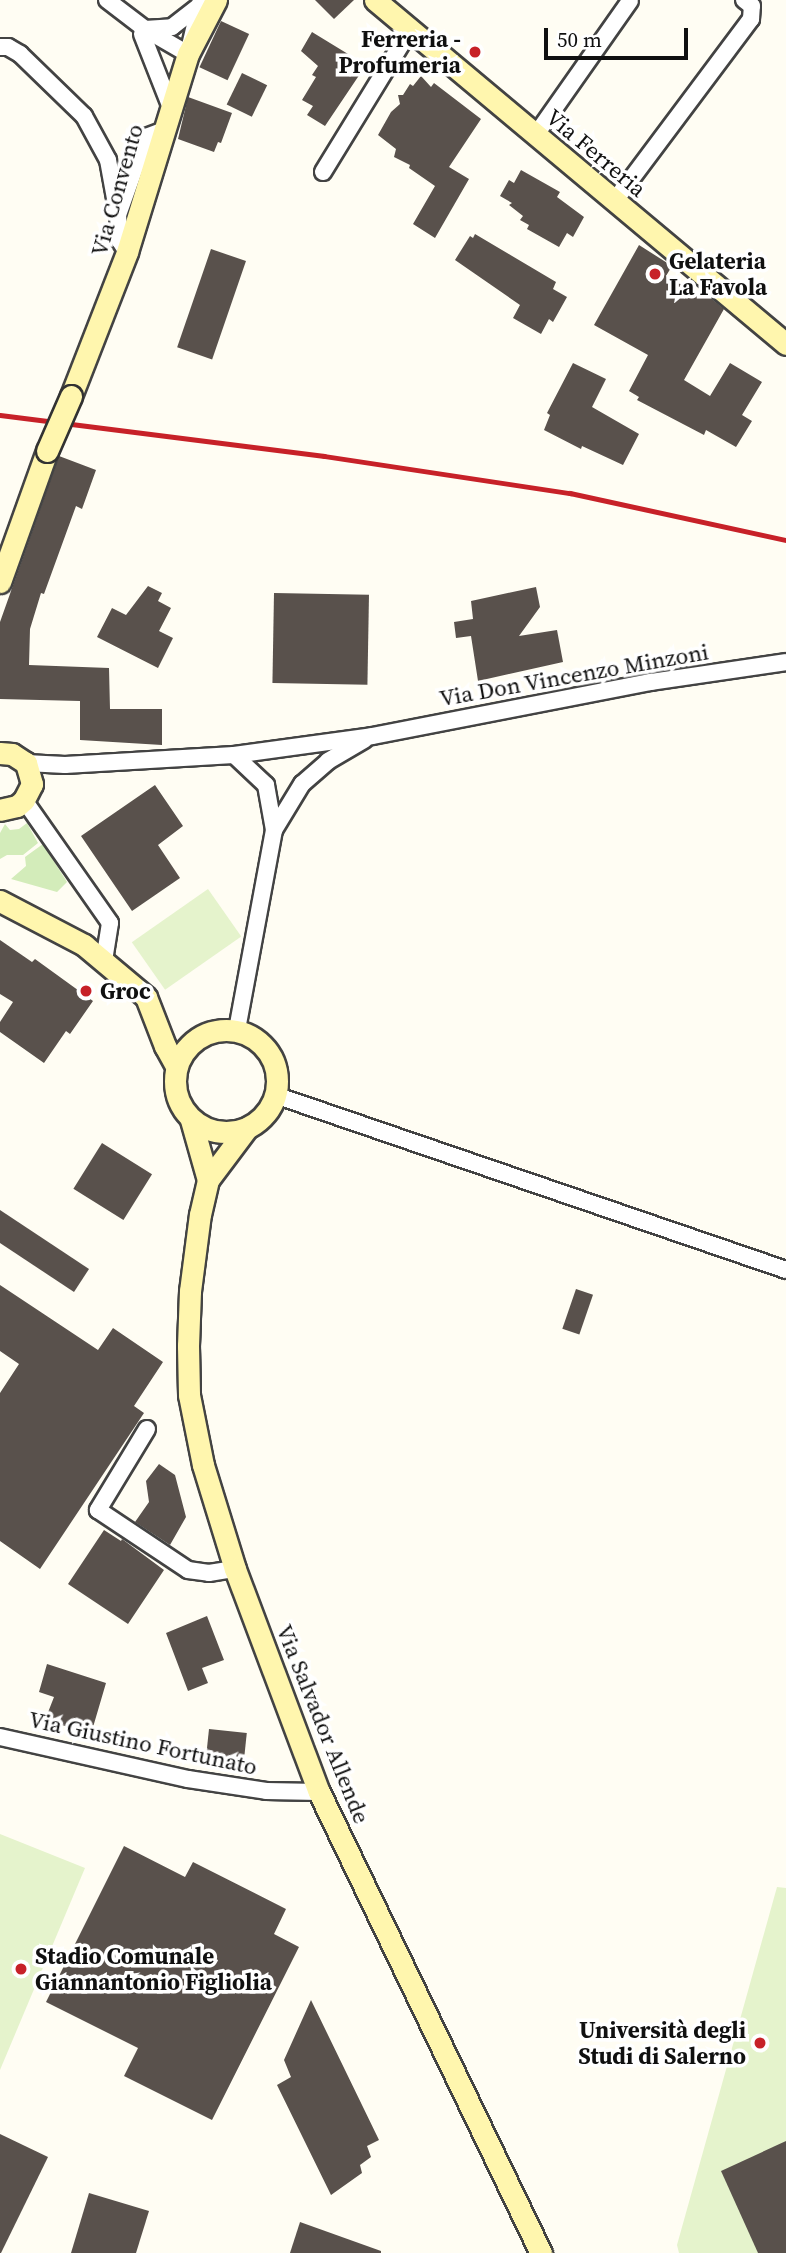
<!DOCTYPE html>
<html>
<head>
<meta charset="utf-8">
<style>
	body { margin:0 }
	#map { position:relative; width:786px; height:2253px; overflow:hidden; background:#fffdf3; font-family:"Source Serif 4",serif }
	div>[style] { position:absolute }
	.green>* { inset:0; background:#d3ecba }
	.pitch>* { inset:0; background:#e5f3cc; transform-origin:0 0 }
	.building>* { inset:0; background:#59514c; transform-origin:0 0 }
	.roads { filter:drop-shadow(2px 0 #434343) drop-shadow(-2px 0 #434343) drop-shadow(0 2px #434343) drop-shadow(0 -2px #434343) }
	.street>* { height:16px; margin:-8px; padding:0 8px; transform-origin:8px; border-radius:8px; background:#fff }
	.secondary>* { height:21px; margin:-10.5px; padding:0 10.5px; transform-origin:10.5px; border-radius:10.5px; background:#fff6ae }
	.secondary>.ring { margin:-10.5px; padding:0; box-sizing:content-box; background:none; border:21px solid #fff6ae; border-radius:50% }
	.rail>* { height:5px; margin:-2.5px; padding:0 2.5px; transform-origin:2.5px; border-radius:2.5px; background:#c72128 }
	.bridges { filter:drop-shadow(2px 0 #323232) drop-shadow(-2px 0 #323232) drop-shadow(0 2px #323232) drop-shadow(0 -2px #323232) }
	.secondary-bridge>* { height:21px; margin:-10.5px; padding:0 10.5px; transform-origin:10.5px; border-radius:10.5px; background:#fff6ae }
	.dots>* { width:19px; height:19px; translate:-50% -50%; box-sizing:border-box; border:4px solid #fff; border-radius:50% }
	span { translate:-50% -50%; white-space:nowrap; text-align:center; line-height:1.15; -webkit-text-stroke:7px #fff; paint-order:stroke }
	.poi-label { font-size:23px; color:#101010; font-weight:700 }
	.right { translate:-100% -50%; text-align:right }
	.left { translate:0 -50%; text-align:left }
	.street-label { font-size:23px; color:#101010 }
	.scale { position:absolute; left:544px; top:28px; width:144px; height:32px; box-sizing:border-box; border:4px solid #101010; border-top:0; padding-left:9px; font-size:21px; line-height:24px; white-space:nowrap; color:#101010; -webkit-text-stroke:5px #fff; paint-order:stroke }
</style>
</head>
<body>
<div id="map">
	<div class="green">
		<i style="clip-path:polygon(27px 823px,38px 843px,23px 855px,7px 855px,0 859px,0 833px,5px 824px,10px 830px,19px 829px)"></i>
		<i style="clip-path:polygon(43px 844px,67px 882px,57px 892px,11px 879px,26px 866px,25px 857px)"></i>
	</div>
	<div class="pitch">
		<i style="left:208px;top:889px;width:58px;height:93px;rotate:55deg"></i>
		<i style="clip-path:polygon(0 1834px,85px 1868px,0 2070px)"></i>
		<i style="clip-path:polygon(777px 1887px,786px 1888px,786px 2253px,679px 2253px,677px 2245px)"></i>
	</div>
	<div class="building">
		<i style="clip-path:polygon(315px 0,354px 0,334px 19px)"></i>
		<i style="left:221px;top:21px;width:31px;height:51px;rotate:25deg"></i>
		<i style="clip-path:polygon(312px 32px,366px 65px,325px 126px,307px 115px,313px 106px,302px 100px,316px 77px,312px 75px,318px 66px,301px 51px)"></i>
		<i style="left:242px;top:73px;width:28px;height:35px;rotate:26deg"></i>
		<i style="clip-path:polygon(421px 76px,431px 87px,434px 83px,481px 119px,449px 167px,469px 179px,435px 238px,413px 224px,435px 186px,409px 168px,410px 165px,394px 157px,396px 149px,378px 135px,391px 112px,400px 104px,398px 95px,403px 95px,410px 84px,413px 86px)"></i>
		<i style="clip-path:polygon(188px 97px,232px 113px,221px 143px,218px 142px,214px 152px,178px 139px)"></i>
		<i style="clip-path:polygon(521px 170px,560px 192px,557px 197px,584px 217px,573px 237px,567px 233px,559px 247px,527px 229px,529px 225px,520px 220px,523px 216px,509px 205px,512px 203px,500px 196px,509px 180px,514px 183px)"></i>
		<i style="clip-path:polygon(475px 234px,556px 282px,553px 289px,567px 297px,553px 322px,549px 319px,541px 334px,513px 318px,520px 305px,455px 260px,470px 236px,473px 238px)"></i>
		<i style="clip-path:polygon(639px 245px,672px 266px,666px 276px,699px 294px,700px 291px,707px 295px,724px 309px,684px 380px,710px 396px,730px 363px,762px 382px,742px 415px,752px 421px,736px 447px,706px 430px,704px 435px,637px 400px,639px 397px,629px 391px,648px 355px,594px 325px)"></i>
		<i style="left:211px;top:249px;width:37px;height:104px;rotate:19deg"></i>
		<i style="clip-path:polygon(573px 363px,606px 379px,592px 407px,639px 434px,623px 465px,582px 446px,581px 449px,544px 430px,550px 415px,547px 413px)"></i>
		<i style="clip-path:polygon(59px 456px,96px 470px,82px 509px,76px 506px,44px 594px,41px 593px,30px 629px,29px 665px,109px 668px,110px 709px,162px 709px,162px 745px,80px 740px,80px 701px,0 699px,0 622px)"></i>
		<i style="clip-path:polygon(148px 586px,162px 593px,158px 601px,171px 608px,159px 631px,173px 638px,158px 668px,97px 637px,112px 608px,126px 615px)"></i>
		<i style="clip-path:polygon(536px 587px,540px 607px,519px 636px,557px 630px,563px 662px,478px 681px,471px 636px,456px 638px,454px 622px,473px 619px,471px 601px)"></i>
		<i style="left:274px;top:593px;width:95px;height:90px;rotate:1deg"></i>
		<i style="clip-path:polygon(155px 785px,183px 826px,158px 845px,180px 878px,132px 911px,81px 836px)"></i>
		<i style="clip-path:polygon(0 940px,32px 962px,35px 959px,93px 1001px,70px 1034px,66px 1031px,44px 1063px,0 1032px,0 1022px,13px 1002px,0 994px)"></i>
		<i style="left:102px;top:1143px;width:59px;height:54px;rotate:32deg"></i>
		<i style="clip-path:polygon(0 1210px,89px 1269px,74px 1292px,0 1243px)"></i>
		<i style="clip-path:polygon(0 1285px,98px 1350px,113px 1328px,163px 1362px,134px 1406px,144px 1413px,40px 1569px,0 1541px,0 1393px,19px 1364px,0 1351px)"></i>
		<i style="left:576px;top:1289px;width:18px;height:42px;rotate:19deg"></i>
		<i style="clip-path:polygon(159px 1464px,175px 1475px,186px 1517px,170px 1545px,135px 1522px,149px 1502px,146px 1481px)"></i>
		<i style="clip-path:polygon(104px 1530px,121px 1541px,122px 1539px,164px 1570px,128px 1624px,68px 1584px)"></i>
		<i style="clip-path:polygon(207px 1616px,224px 1660px,202px 1668px,208px 1683px,188px 1691px,166px 1633px)"></i>
		<i style="clip-path:polygon(47px 1664px,106px 1683px,91px 1734px,45px 1720px,54px 1697px,39px 1692px)"></i>
		<i style="left:209px;top:1729px;width:38px;height:30px;rotate:6deg"></i>
		<i style="clip-path:polygon(124px 1846px,185px 1877px,193px 1862px,286px 1909px,274px 1934px,299px 1947px,212px 2120px,124px 2076px,138px 2048px,46px 2002px)"></i>
		<i style="clip-path:polygon(311px 2000px,379px 2140px,367px 2146px,371px 2157px,360px 2165px,362px 2173px,331px 2195px,277px 2085px,291px 2077px,284px 2060px)"></i>
		<i style="clip-path:polygon(0 2134px,48px 2157px,1px 2253px,0 2253px)"></i>
		<i style="clip-path:polygon(786px 2141px,786px 2253px,758px 2253px,721px 2171px)"></i>
		<i style="clip-path:polygon(89px 2193px,149px 2211px,136px 2253px,71px 2253px)"></i>
		<i style="clip-path:polygon(300px 2222px,381px 2251px,381px 2253px,290px 2253px)"></i>
	</div>
	<div class="roads">
		<div class="street">
			<i style="left:107px;top:0;width:48px;rotate:37.3deg"></i>
			<i style="left:145px;top:29px;width:50px;rotate:30.2deg"></i>
			<i style="left:188px;top:54px;width:56px;rotate:-76.5deg"></i>
			<i style="left:145px;top:29px;width:27px;rotate:-4deg"></i>
			<i style="left:172px;top:27px;width:33px;rotate:-38deg"></i>
			<i style="left:142px;top:34px;width:76px;rotate:68.5deg"></i>
			<i style="left:0;top:47px;width:8px"></i>
			<i style="left:8px;top:47px;width:14px;rotate:30deg"></i>
			<i style="left:20px;top:54px;width:89px;rotate:44.1deg"></i>
			<i style="left:84px;top:116px;width:50px;rotate:61.4deg"></i>
			<i style="left:108px;top:160px;width:56px;rotate:79.7deg"></i>
			<i style="left:118px;top:215px;width:83px;rotate:-70.3deg"></i>
			<i style="left:146px;top:137px;width:17px;rotate:-21deg"></i>
			<i style="left:535px;top:136px;width:165px;rotate:-54.9deg"></i>
			<i style="left:323px;top:172px;width:167px;rotate:-58.5deg"></i>
			<i style="left:614px;top:202px;width:229px;rotate:-53.2deg"></i>
			<i style="left:751px;top:19px;width:13px;rotate:-86deg"></i>
			<i style="left:752px;top:6px;width:10px;rotate:-143deg"></i>
			<i style="left:118px;top:215px;width:26px;rotate:86deg"></i>
			<i style="left:120px;top:241px;width:13px;rotate:58deg"></i>
			<i style="left:234px;top:755px;width:44px;rotate:43.2deg"></i>
			<i style="left:266px;top:785px;width:46px;rotate:79.9deg"></i>
			<i style="left:274px;top:830px;width:203px;rotate:100.5deg"></i>
			<i style="left:26px;top:763px;width:39px;rotate:3deg"></i>
			<i style="left:65px;top:765px;width:169px;rotate:-3.4deg"></i>
			<i style="left:234px;top:755px;width:139px;rotate:-7.8deg"></i>
			<i style="left:372px;top:736px;width:284px;rotate:-11deg"></i>
			<i style="left:651px;top:682px;width:136px;rotate:-8.4deg"></i>
			<i style="left:24px;top:800px;width:150px;rotate:55deg"></i>
			<i style="left:110px;top:923px;width:36px;rotate:99deg"></i>
			<i style="left:274px;top:830px;width:54px;rotate:-58.7deg"></i>
			<i style="left:302px;top:784px;width:35px;rotate:-41deg"></i>
			<i style="left:328px;top:761px;width:42px;rotate:-30.3deg"></i>
			<i style="left:275px;top:1095px;width:540px;rotate:18.9deg"></i>
			<i style="left:147px;top:1429px;width:95px;rotate:121.2deg"></i>
			<i style="left:98px;top:1510px;width:108px;rotate:33.7deg"></i>
			<i style="left:188px;top:1570px;width:21px;rotate:8deg"></i>
			<i style="left:209px;top:1573px;width:26px;rotate:-9deg"></i>
			<i style="left:0;top:1737px;width:193px;rotate:12.6deg"></i>
			<i style="left:188px;top:1779px;width:79px;rotate:8.7deg"></i>
			<i style="left:266px;top:1791px;width:53px;rotate:1.1deg"></i>
		</div>
		<div class="secondary">
			<i style="left:375px;top:0;width:536px;rotate:39.93deg"></i>
			<i style="left:71px;top:396px;width:155px;rotate:-68.7deg"></i>
			<i style="left:127px;top:252px;width:207px;rotate:-72.9deg"></i>
			<i style="left:188px;top:54px;width:61px;rotate:-62.6deg"></i>
			<i style="left:0;top:582px;width:139px;rotate:-70.3deg"></i>
			<i style="left:0;top:753px;width:12px;rotate:5deg"></i>
			<i style="left:12px;top:754px;width:17px;rotate:33deg"></i>
			<i style="left:26px;top:763px;width:22px;rotate:74deg"></i>
			<i style="left:32px;top:784px;width:18px;rotate:117deg"></i>
			<i style="left:24px;top:800px;width:9px;rotate:139deg"></i>
			<i style="left:17px;top:806px;width:17px;rotate:167deg"></i>
			<i style="left:0;top:901px;width:95px;rotate:27.6deg"></i>
			<i style="left:84px;top:945px;width:81px;rotate:40deg"></i>
			<i style="left:146px;top:997px;width:53px;rotate:68.8deg"></i>
			<i style="left:165px;top:1046px;width:23px;rotate:61deg"></i>
			<i class="ring" style="left:175px;top:1030px;width:81px;height:81px"></i>
			<i style="left:191px;top:1120px;width:62px;rotate:74.2deg"></i>
			<i style="left:247px;top:1128px;width:65px;rotate:126.9deg"></i>
			<i style="left:208px;top:1180px;width:35px;rotate:103deg"></i>
			<i style="left:200px;top:1214px;width:78px;rotate:97.4deg"></i>
			<i style="left:190px;top:1291px;width:55px;rotate:92.1deg"></i>
			<i style="left:188px;top:1346px;width:49px;rotate:88.8deg"></i>
			<i style="left:189px;top:1395px;width:71px;rotate:78.7deg"></i>
			<i style="left:203px;top:1465px;width:109px;rotate:72.9deg"></i>
			<i style="left:235px;top:1569px;width:238px;rotate:69.4deg"></i>
			<i style="left:319px;top:1792px;width:512px;rotate:64.29deg"></i>
		</div>
	</div>
	<div class="rail">
		<i style="left:0;top:415px;width:327px;rotate:7.2deg"></i>
		<i style="left:324px;top:456px;width:249px;rotate:8.6deg"></i>
		<i style="left:570px;top:493px;width:221px;rotate:12.3deg"></i>
	</div>
	<div class="bridges">
		<div class="secondary-bridge">
			<i style="left:47px;top:451px;width:60px;rotate:-66.4deg"></i>
		</div>
	</div>
	<div class="dots">
		<i style="left:475px;top:52px;background:#c72128"></i>
		<i style="left:655px;top:274px;background:#c72128"></i>
		<i style="left:86px;top:991px;background:#c72128"></i>
		<i style="left:21px;top:1969px;background:#c72128"></i>
		<i style="left:760px;top:2043px;background:#c72128"></i>
	</div>
	<div class="poi-label">
		<span class="right" style="left:461px;top:52px">Ferreria -<br>Profumeria</span>
		<span class="left" style="left:669px;top:274px">Gelateria<br>La Favola</span>
		<span class="left" style="left:100px;top:991px">Groc</span>
		<span class="left" style="left:35px;top:1969px">Stadio Comunale<br>Giannantonio Figliolia</span>
		<span class="right" style="left:746px;top:2043px">Università degli<br>Studi di Salerno</span>
	</div>
	<div class="street-label">
		<span style="left:596px;top:153px;rotate:40deg">Via Ferreria</span>
		<span style="left:117px;top:190px;rotate:-74deg">Via Convento</span>
		<span style="left:574px;top:675px;rotate:-10deg">Via Don Vincenzo Minzoni</span>
		<span style="left:323px;top:1724px;rotate:68deg">Via Salvador Allende</span>
		<span style="left:143px;top:1743px;rotate:12deg">Via Giustino Fortunato</span>
	</div>
	<div class="scale">50 m</div>
</div>
</body>
</html>
